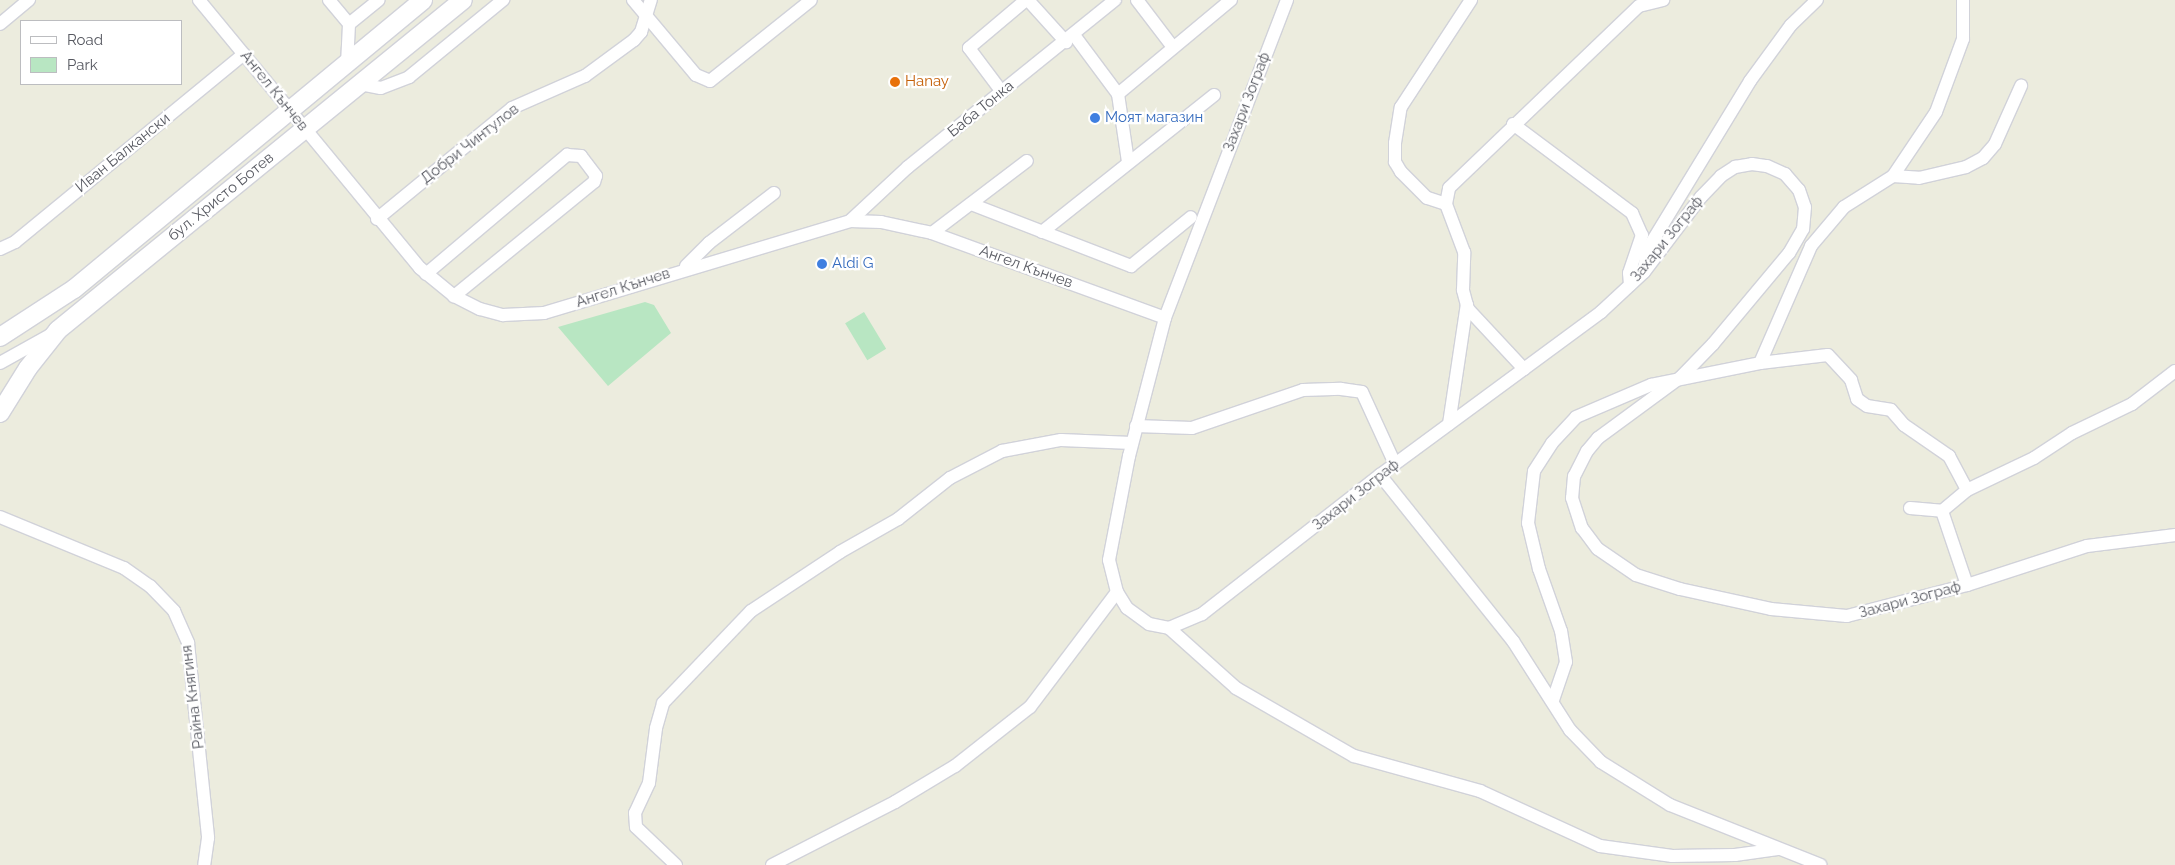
<!DOCTYPE html>
<html>
<head>
<meta charset="utf-8">
<style>
	body { margin:0 }
	#map { position:relative; width:2175px; height:865px; overflow:hidden; background:#ececde; font-family:Raleway,sans-serif }
	div>[style] { position:absolute }
	.green>* { inset:0; background:#b8e6c2; transform-origin:0 0 }
	.roads { filter:drop-shadow(1px 0 #d1d2d9) drop-shadow(-1px 0 #d1d2d9) drop-shadow(0 1px #d1d2d9) drop-shadow(0 -1px #d1d2d9) }
	.minor>* { height:12px; margin:-6px; padding:0 6px; transform-origin:6px; border-radius:6px; background:#fff }
	.secondary>* { height:18px; margin:-9px; padding:0 9px; transform-origin:9px; border-radius:9px; background:#fff }
	.dots>* { width:14px; height:14px; translate:-50% -50%; box-sizing:border-box; border:2px solid #fff; border-radius:50% }
	span { translate:-50% -50%; white-space:nowrap; text-align:center; line-height:1.15; -webkit-text-stroke:4.5px #fff; paint-order:stroke }
	.food-label { font-size:15px; color:#c56008 }
	.left { translate:0 -50%; text-align:left }
	.street-label { font-size:15px; color:#575961 }
	.shop-label { font-size:15px; color:#366cbe }
	.legend { position:absolute; left:20px; top:20px; width:162px; height:65px; box-sizing:border-box; background:#fff; border:1px solid #bcbdc0; margin:0; padding:6px 9px; list-style:none; font-size:15px; color:#575961 }
	.legend li { display:flex; align-items:center; gap:10px; height:25px }
	.legend b { width:25px; border:1px solid #bcbdc0 }
</style>
</head>
<body>
<div id="map">
	<div class="green">
		<i style="clip-path:polygon(645px 302px,654px 305px,671px 333px,608px 386px,558px 327px)"></i>
		<i style="left:864px;top:312px;width:43px;height:22px;rotate:59deg"></i>
	</div>
	<div class="roads">
		<div class="minor">
			<i style="left:199px;top:0;width:347px;rotate:50.5deg"></i>
			<i style="left:420px;top:268px;width:44px;rotate:39.5deg"></i>
			<i style="left:454px;top:296px;width:29px;rotate:27deg"></i>
			<i style="left:480px;top:309px;width:24px;rotate:15deg"></i>
			<i style="left:503px;top:315px;width:41px;rotate:-2.8deg"></i>
			<i style="left:544px;top:313px;width:320px;rotate:-16.7deg"></i>
			<i style="left:850px;top:221px;width:31px;rotate:2deg"></i>
			<i style="left:881px;top:222px;width:52px;rotate:12.2deg"></i>
			<i style="left:932px;top:233px;width:248px;rotate:20deg"></i>
			<i style="left:329px;top:0;width:31px;rotate:50deg"></i>
			<i style="left:633px;top:0;width:98px;rotate:50deg"></i>
			<i style="left:696px;top:75px;width:15px;rotate:23deg"></i>
			<i style="left:710px;top:81px;width:129px;rotate:-38.7deg"></i>
			<i style="left:1028px;top:0;width:57px;rotate:47.9deg"></i>
			<i style="left:1137px;top:0;width:58px;rotate:52.7deg"></i>
			<i style="left:1287px;top:0;width:341px;rotate:111deg"></i>
			<i style="left:1165px;top:318px;width:143px;rotate:104.6deg"></i>
			<i style="left:1129px;top:456px;width:106px;rotate:100.9deg"></i>
			<i style="left:1109px;top:560px;width:33px;rotate:76deg"></i>
			<i style="left:1117px;top:592px;width:19px;rotate:58deg"></i>
			<i style="left:1127px;top:608px;width:27px;rotate:36deg"></i>
			<i style="left:1149px;top:624px;width:20px;rotate:11deg"></i>
			<i style="left:1169px;top:628px;width:36px;rotate:-23deg"></i>
			<i style="left:1202px;top:614px;width:226px;rotate:-38deg"></i>
			<i style="left:1380px;top:475px;width:275px;rotate:-36.4deg"></i>
			<i style="left:1601px;top:312px;width:59px;rotate:-42.9deg"></i>
			<i style="left:1644px;top:272px;width:94px;rotate:-52.8deg"></i>
			<i style="left:1701px;top:197px;width:29px;rotate:-46deg"></i>
			<i style="left:1721px;top:176px;width:17px;rotate:-33deg"></i>
			<i style="left:1735px;top:167px;width:17px;rotate:-10deg"></i>
			<i style="left:1752px;top:164px;width:15px;rotate:8deg"></i>
			<i style="left:1767px;top:166px;width:20px;rotate:24deg"></i>
			<i style="left:1785px;top:174px;width:21px;rotate:49deg"></i>
			<i style="left:1799px;top:190px;width:18px;rotate:71deg"></i>
			<i style="left:1805px;top:207px;width:22px;rotate:95deg"></i>
			<i style="left:1803px;top:229px;width:28px;rotate:120deg"></i>
			<i style="left:1789px;top:253px;width:119px;rotate:129.9deg"></i>
			<i style="left:1713px;top:344px;width:46px;rotate:134.1deg"></i>
			<i style="left:1681px;top:377px;width:103px;rotate:143.7deg"></i>
			<i style="left:1598px;top:438px;width:17px;rotate:130deg"></i>
			<i style="left:1587px;top:451px;width:28px;rotate:117deg"></i>
			<i style="left:1574px;top:476px;width:22px;rotate:95deg"></i>
			<i style="left:1572px;top:498px;width:32px;rotate:72deg"></i>
			<i style="left:1582px;top:528px;width:26px;rotate:53deg"></i>
			<i style="left:1598px;top:549px;width:46px;rotate:34.4deg"></i>
			<i style="left:1636px;top:575px;width:46px;rotate:17.7deg"></i>
			<i style="left:1680px;top:589px;width:93px;rotate:12.4deg"></i>
			<i style="left:1771px;top:609px;width:76px;rotate:5.3deg"></i>
			<i style="left:1847px;top:616px;width:124px;rotate:-14.5deg"></i>
			<i style="left:1967px;top:585px;width:126px;rotate:-18deg"></i>
			<i style="left:2087px;top:546px;width:89px;rotate:-7.1deg"></i>
			<i style="left:0;top:24px;width:38px;rotate:-40deg"></i>
			<i style="left:1074px;top:35px;width:74px;rotate:53.3deg"></i>
			<i style="left:1118px;top:94px;width:69px;rotate:81.6deg"></i>
			<i style="left:347px;top:64px;width:40px;rotate:-87.1deg"></i>
			<i style="left:349px;top:24px;width:38px;rotate:-39deg"></i>
			<i style="left:360px;top:84px;width:21px;rotate:11deg"></i>
			<i style="left:381px;top:88px;width:30px;rotate:-21deg"></i>
			<i style="left:409px;top:77px;width:122px;rotate:-39.3deg"></i>
			<i style="left:1002px;top:92px;width:55px;rotate:-126.9deg"></i>
			<i style="left:969px;top:48px;width:75px;rotate:-40.1deg"></i>
			<i style="left:1118px;top:94px;width:147px;rotate:-39.8deg"></i>
			<i style="left:1513px;top:124px;width:149px;rotate:36.8deg"></i>
			<i style="left:1632px;top:213px;width:24px;rotate:66deg"></i>
			<i style="left:1642px;top:235px;width:40px;rotate:108.9deg"></i>
			<i style="left:1629px;top:273px;width:12px;rotate:85deg"></i>
			<i style="left:1893px;top:176px;width:26px;rotate:4deg"></i>
			<i style="left:1919px;top:178px;width:48px;rotate:-13.2deg"></i>
			<i style="left:1966px;top:167px;width:19px;rotate:-28deg"></i>
			<i style="left:1983px;top:158px;width:18px;rotate:-49deg"></i>
			<i style="left:1995px;top:144px;width:64px;rotate:-65.9deg"></i>
			<i style="left:971px;top:204px;width:172px;rotate:21.2deg"></i>
			<i style="left:1131px;top:266px;width:77px;rotate:-39.2deg"></i>
			<i style="left:1446px;top:204px;width:20px;rotate:-162deg"></i>
			<i style="left:1427px;top:198px;width:37px;rotate:-135deg"></i>
			<i style="left:1401px;top:172px;width:12px;rotate:-121deg"></i>
			<i style="left:1395px;top:162px;width:19px;rotate:-90deg"></i>
			<i style="left:1395px;top:143px;width:36px;rotate:-81deg"></i>
			<i style="left:1401px;top:107px;width:128px;rotate:-56.8deg"></i>
			<i style="left:377px;top:219px;width:175px;rotate:-39.4deg"></i>
			<i style="left:512px;top:108px;width:80px;rotate:-23.7deg"></i>
			<i style="left:585px;top:76px;width:61px;rotate:-36.3deg"></i>
			<i style="left:634px;top:40px;width:11px;rotate:-49deg"></i>
			<i style="left:641px;top:32px;width:34px;rotate:-73deg"></i>
			<i style="left:850px;top:221px;width:79px;rotate:-43deg"></i>
			<i style="left:908px;top:167px;width:266px;rotate:-38.9deg"></i>
			<i style="left:1042px;top:232px;width:220px;rotate:-38.5deg"></i>
			<i style="left:932px;top:233px;width:119px;rotate:-37.2deg"></i>
			<i style="left:0;top:249px;width:17px;rotate:-25deg"></i>
			<i style="left:15px;top:242px;width:296px;rotate:-39.4deg"></i>
			<i style="left:686px;top:266px;width:33px;rotate:-45deg"></i>
			<i style="left:709px;top:243px;width:82px;rotate:-37.6deg"></i>
			<i style="left:1644px;top:270px;width:20px;rotate:-81deg"></i>
			<i style="left:1647px;top:250px;width:198px;rotate:-58.6deg"></i>
			<i style="left:1750px;top:81px;width:69px;rotate:-53.8deg"></i>
			<i style="left:1791px;top:25px;width:36px;rotate:-44deg"></i>
			<i style="left:426px;top:274px;width:185px;rotate:-40.2deg"></i>
			<i style="left:567px;top:155px;width:14px;rotate:4deg"></i>
			<i style="left:581px;top:156px;width:25px;rotate:53deg"></i>
			<i style="left:596px;top:176px;width:6px;rotate:108deg"></i>
			<i style="left:594px;top:182px;width:181px;rotate:140.8deg"></i>
			<i style="left:0;top:363px;width:57px;rotate:-29.2deg"></i>
			<i style="left:1760px;top:363px;width:68px;rotate:-6.7deg"></i>
			<i style="left:1828px;top:355px;width:34px;rotate:47deg"></i>
			<i style="left:1851px;top:380px;width:20px;rotate:72deg"></i>
			<i style="left:1857px;top:399px;width:12px;rotate:35deg"></i>
			<i style="left:1867px;top:406px;width:24px;rotate:9deg"></i>
			<i style="left:1891px;top:410px;width:20px;rotate:49deg"></i>
			<i style="left:1904px;top:425px;width:55px;rotate:34.6deg"></i>
			<i style="left:1949px;top:456px;width:38px;rotate:62deg"></i>
			<i style="left:1524px;top:369px;width:82px;rotate:-133deg"></i>
			<i style="left:1468px;top:309px;width:20px;rotate:-105deg"></i>
			<i style="left:1463px;top:290px;width:38px;rotate:-88deg"></i>
			<i style="left:1464px;top:252px;width:51px;rotate:-110.6deg"></i>
			<i style="left:1446px;top:204px;width:16px;rotate:-79deg"></i>
			<i style="left:1449px;top:188px;width:263px;rotate:-43.8deg"></i>
			<i style="left:1639px;top:6px;width:25px;rotate:-14deg"></i>
			<i style="left:1449px;top:424px;width:121px;rotate:-81.5deg"></i>
			<i style="left:1136px;top:426px;width:56px;rotate:2deg"></i>
			<i style="left:1192px;top:428px;width:117px;rotate:-18.9deg"></i>
			<i style="left:1303px;top:390px;width:38px;rotate:-2deg"></i>
			<i style="left:1341px;top:389px;width:21px;rotate:8deg"></i>
			<i style="left:1362px;top:392px;width:79px;rotate:65.4deg"></i>
			<i style="left:1380px;top:475px;width:213px;rotate:51.3deg"></i>
			<i style="left:1513px;top:641px;width:106px;rotate:57.4deg"></i>
			<i style="left:1570px;top:730px;width:45px;rotate:45.9deg"></i>
			<i style="left:1601px;top:762px;width:81px;rotate:31.9deg"></i>
			<i style="left:1670px;top:805px;width:162px;rotate:21.7deg"></i>
			<i style="left:1910px;top:508px;width:32px;rotate:5deg"></i>
			<i style="left:1942px;top:511px;width:33px;rotate:-40deg"></i>
			<i style="left:1967px;top:490px;width:74px;rotate:-25.5deg"></i>
			<i style="left:2034px;top:458px;width:45px;rotate:-33.3deg"></i>
			<i style="left:2072px;top:433px;width:67px;rotate:-25.8deg"></i>
			<i style="left:2132px;top:404px;width:54px;rotate:-37.5deg"></i>
			<i style="left:1942px;top:511px;width:78px;rotate:71.3deg"></i>
			<i style="left:0;top:517px;width:134px;rotate:22.4deg"></i>
			<i style="left:124px;top:568px;width:32px;rotate:35deg"></i>
			<i style="left:150px;top:586px;width:35px;rotate:46deg"></i>
			<i style="left:174px;top:611px;width:35px;rotate:66deg"></i>
			<i style="left:188px;top:643px;width:196px;rotate:84.1deg"></i>
			<i style="left:208px;top:838px;width:27px;rotate:98deg"></i>
			<i style="left:1169px;top:628px;width:90px;rotate:41.8deg"></i>
			<i style="left:1236px;top:688px;width:136px;rotate:30deg"></i>
			<i style="left:1354px;top:756px;width:131px;rotate:15.5deg"></i>
			<i style="left:1480px;top:791px;width:132px;rotate:24.6deg"></i>
			<i style="left:1600px;top:846px;width:73px;rotate:7.9deg"></i>
			<i style="left:1672px;top:856px;width:63px;rotate:-0.9deg"></i>
			<i style="left:1735px;top:855px;width:43px;rotate:-7.9deg"></i>
			<i style="left:1553px;top:700px;width:40px;rotate:-71.1deg"></i>
			<i style="left:1566px;top:662px;width:31px;rotate:-99deg"></i>
			<i style="left:1561px;top:631px;width:66px;rotate:-109.5deg"></i>
			<i style="left:1539px;top:569px;width:47px;rotate:-103.4deg"></i>
			<i style="left:1528px;top:523px;width:52px;rotate:-83.4deg"></i>
			<i style="left:1534px;top:471px;width:33px;rotate:-57deg"></i>
			<i style="left:1552px;top:443px;width:35px;rotate:-47deg"></i>
			<i style="left:1576px;top:417px;width:82px;rotate:-23.1deg"></i>
			<i style="left:1651px;top:385px;width:111px;rotate:-11.4deg"></i>
			<i style="left:1760px;top:363px;width:128px;rotate:-66.4deg"></i>
			<i style="left:1811px;top:246px;width:51px;rotate:-49.8deg"></i>
			<i style="left:1844px;top:207px;width:58px;rotate:-32.3deg"></i>
			<i style="left:1893px;top:176px;width:77px;rotate:-56.1deg"></i>
			<i style="left:1936px;top:112px;width:78px;rotate:-69.7deg"></i>
			<i style="left:1963px;top:39px;width:39px;rotate:-90deg"></i>
			<i style="left:676px;top:865px;width:55px;rotate:-136.5deg"></i>
			<i style="left:636px;top:827px;width:14px;rotate:-94deg"></i>
			<i style="left:635px;top:813px;width:33px;rotate:-65deg"></i>
			<i style="left:649px;top:783px;width:55px;rotate:-82.7deg"></i>
			<i style="left:656px;top:728px;width:26px;rotate:-74deg"></i>
			<i style="left:663px;top:703px;width:127px;rotate:-46.3deg"></i>
			<i style="left:751px;top:611px;width:107px;rotate:-33.5deg"></i>
			<i style="left:840px;top:552px;width:67px;rotate:-29.6deg"></i>
			<i style="left:898px;top:519px;width:66px;rotate:-38.3deg"></i>
			<i style="left:950px;top:478px;width:59px;rotate:-27.4deg"></i>
			<i style="left:1002px;top:451px;width:60px;rotate:-10.6deg"></i>
			<i style="left:1061px;top:440px;width:71px;rotate:2.4deg"></i>
			<i style="left:772px;top:865px;width:138px;rotate:-27.1deg"></i>
			<i style="left:895px;top:802px;width:70px;rotate:-31deg"></i>
			<i style="left:955px;top:766px;width:95px;rotate:-38.2deg"></i>
			<i style="left:1030px;top:707px;width:144px;rotate:-52.9deg"></i>
		</div>
		<div class="secondary">
			<i style="left:0;top:337px;width:88px;rotate:-33deg"></i>
			<i style="left:74px;top:289px;width:453px;rotate:-39.6deg"></i>
			<i style="left:0;top:413px;width:53px;rotate:-58.1deg"></i>
			<i style="left:28px;top:368px;width:48px;rotate:-51.7deg"></i>
			<i style="left:58px;top:330px;width:522px;rotate:-39.17deg"></i>
		</div>
	</div>
	<div class="dots">
		<i style="left:895px;top:82px;background:#e8710a"></i>
		<i style="left:1095px;top:118px;background:#3f7fe0"></i>
		<i style="left:822px;top:264px;background:#3f7fe0"></i>
	</div>
	<div class="food-label">
		<span class="left" style="left:905px;top:82px">Hanay</span>
	</div>
	<div class="street-label">
		<span style="left:274px;top:91px;rotate:51deg">Ангел Кънчев</span>
		<span style="left:1247px;top:102px;rotate:-69deg">Захари Зограф</span>
		<span style="left:981px;top:109px;rotate:-39deg">Баба Тонка</span>
		<span style="left:470px;top:144px;rotate:-38deg">Добри Чинтулов</span>
		<span style="left:123px;top:153px;rotate:-39deg">Иван Балкански</span>
		<span style="left:221px;top:197px;rotate:-39deg">бул. Христо Ботев</span>
		<span style="left:1667px;top:239px;rotate:-51deg">Захари Зограф</span>
		<span style="left:1026px;top:267px;rotate:20deg">Ангел Кънчев</span>
		<span style="left:623px;top:288px;rotate:-18deg">Ангел Кънчев</span>
		<span style="left:1356px;top:495px;rotate:-38deg">Захари Зограф</span>
		<span style="left:1910px;top:600px;rotate:-15deg">Захари Зограф</span>
		<span style="left:193px;top:697px;rotate:-97deg">Райна Княгиня</span>
	</div>
	<div class="shop-label">
		<span class="left" style="left:1105px;top:118px">Моят магазин</span>
		<span class="left" style="left:832px;top:264px">Aldi G</span>
	</div>
	<ul class="legend">
	<li><b style="height:6px;background:#fff"></b>Road</li>
	<li><b style="height:14px;background:#b8e6c2"></b>Park</li>
	</ul>
</div>
</body>
</html>
